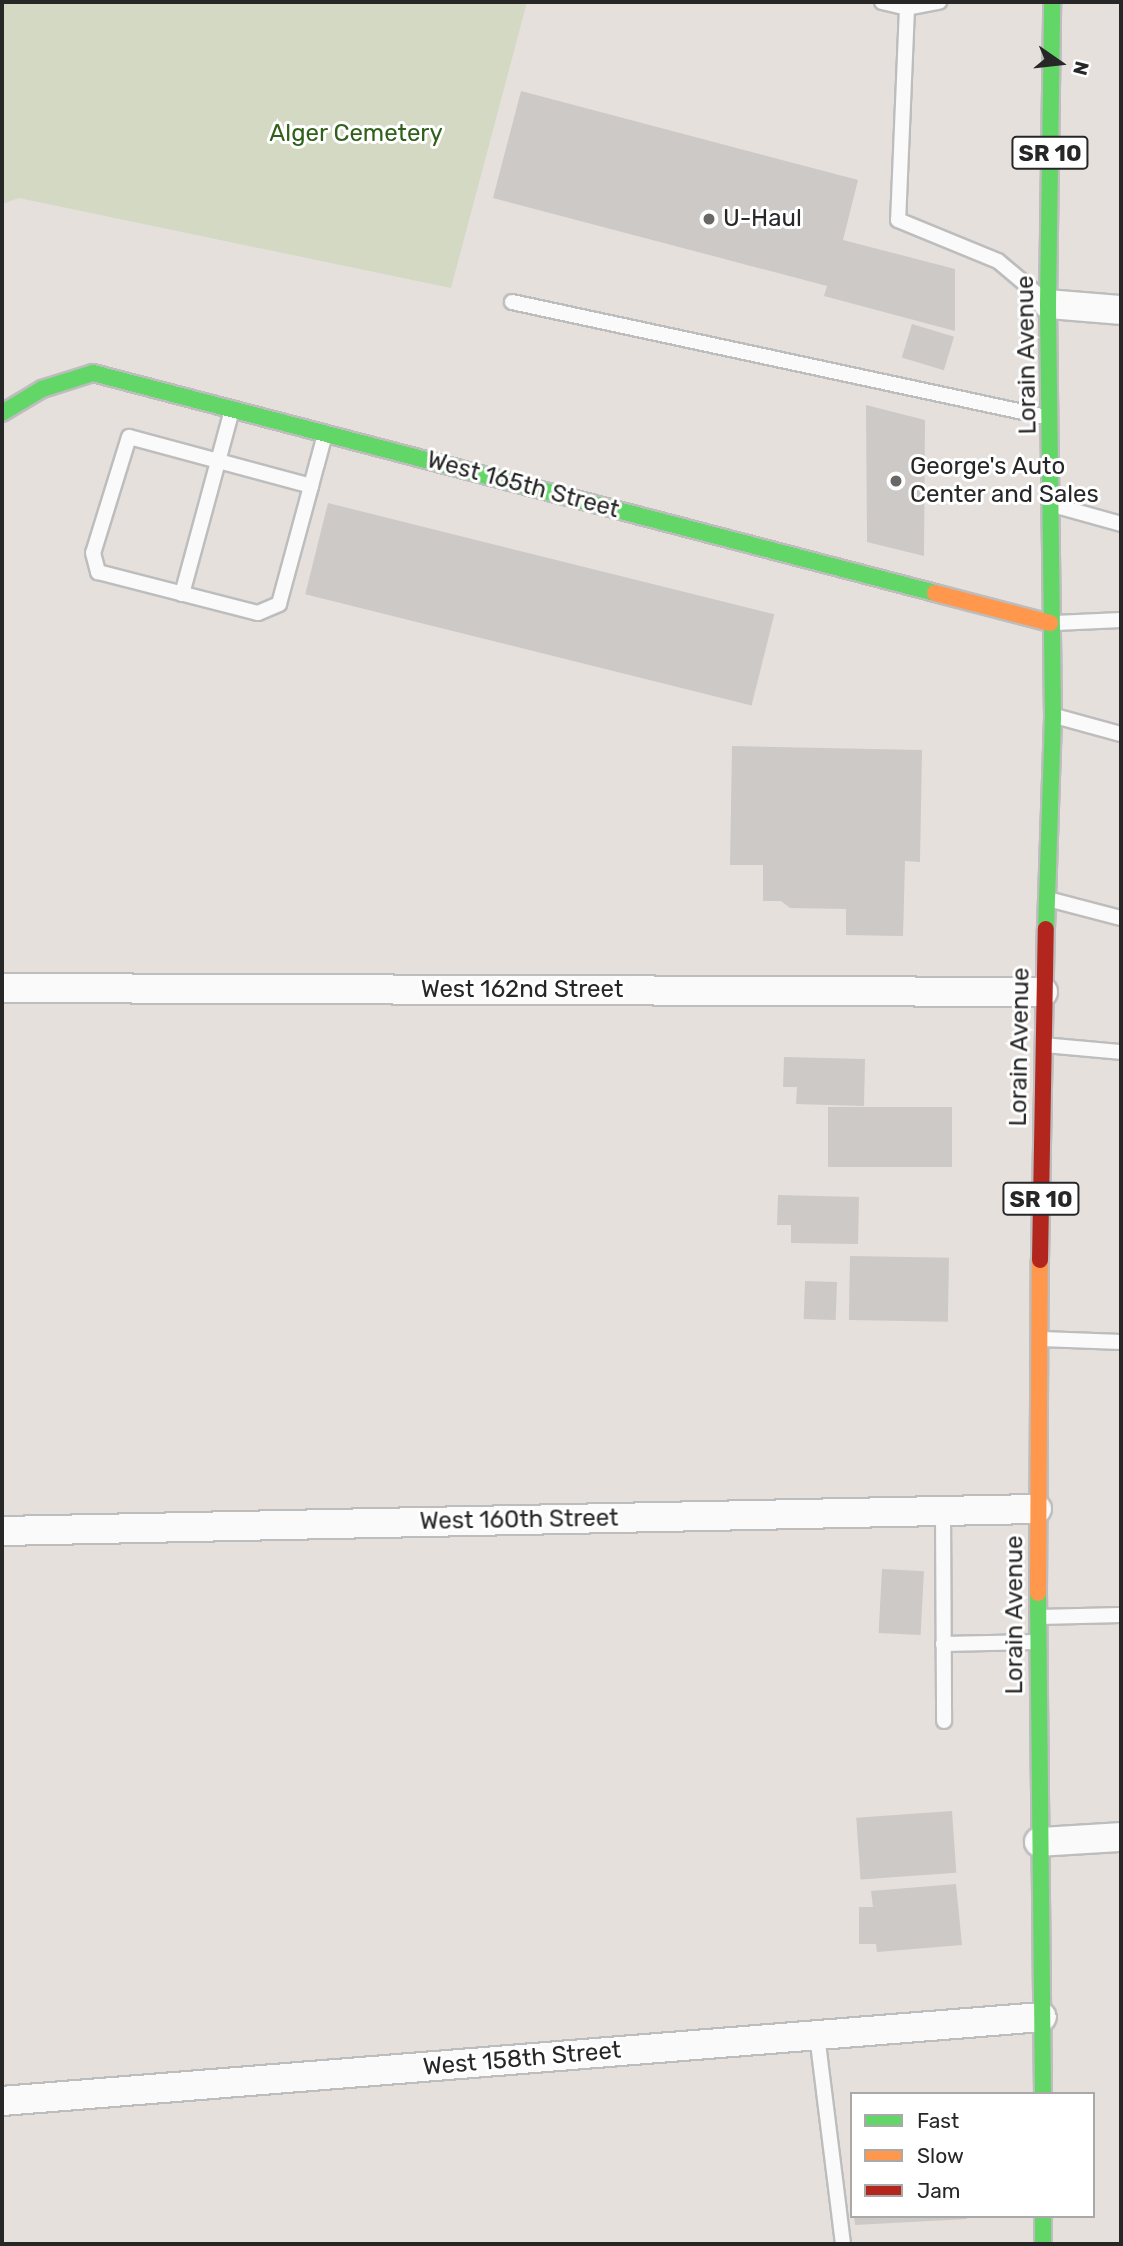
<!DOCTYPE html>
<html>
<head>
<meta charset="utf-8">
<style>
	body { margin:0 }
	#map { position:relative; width:1123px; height:2246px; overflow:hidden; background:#e5e0dc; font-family:Rubik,sans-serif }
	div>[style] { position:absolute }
	.cemetery>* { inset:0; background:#d3d9c3 }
	.building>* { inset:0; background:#ccc9c6; transform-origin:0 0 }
	.roads { filter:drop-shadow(2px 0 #bebdbe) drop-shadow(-2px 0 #bebdbe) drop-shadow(0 2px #bebdbe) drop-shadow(0 -2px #bebdbe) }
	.lane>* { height:14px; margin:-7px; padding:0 7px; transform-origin:7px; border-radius:7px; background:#fbfafa }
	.street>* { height:28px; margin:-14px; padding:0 14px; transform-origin:14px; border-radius:14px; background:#fbfafa }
	.fast>* { height:16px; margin:-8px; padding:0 8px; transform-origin:8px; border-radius:8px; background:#63d668 }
	.slow>* { height:16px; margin:-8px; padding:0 8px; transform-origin:8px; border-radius:8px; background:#ff974d }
	.jam>* { height:16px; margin:-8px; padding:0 8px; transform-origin:8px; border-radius:8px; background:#b3261e }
	.dots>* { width:19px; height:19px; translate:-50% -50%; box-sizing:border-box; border:4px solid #fff; border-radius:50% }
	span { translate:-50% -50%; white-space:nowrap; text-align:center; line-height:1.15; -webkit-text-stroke:6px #fff; paint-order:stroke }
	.shield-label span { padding:2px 5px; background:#fff; border:2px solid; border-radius:5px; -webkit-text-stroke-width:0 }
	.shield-label { font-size:23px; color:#272727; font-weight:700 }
	.park-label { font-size:24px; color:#31601a }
	.poi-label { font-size:24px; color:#272727 }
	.left { translate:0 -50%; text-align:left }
	.street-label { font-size:24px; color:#272727 }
	.frame { position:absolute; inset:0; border:4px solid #272727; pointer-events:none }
	.legend { position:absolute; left:850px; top:2092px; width:245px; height:126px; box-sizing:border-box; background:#fff; border:2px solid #a9a9a9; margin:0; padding:9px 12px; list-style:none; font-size:21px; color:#272727 }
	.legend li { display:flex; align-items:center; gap:14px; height:35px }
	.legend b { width:35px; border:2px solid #a9a9a9 }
	.north { position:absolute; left:1025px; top:28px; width:70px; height:70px; -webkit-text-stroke:5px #fff; paint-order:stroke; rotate:104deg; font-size:19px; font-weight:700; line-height:28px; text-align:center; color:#272727 }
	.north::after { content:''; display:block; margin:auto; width:24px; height:32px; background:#272727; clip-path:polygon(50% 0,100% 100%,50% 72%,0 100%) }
</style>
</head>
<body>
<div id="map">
	<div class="cemetery">
		<i style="clip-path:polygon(2px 2px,527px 2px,451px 288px,19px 198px,2px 204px)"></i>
	</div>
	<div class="building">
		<i style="clip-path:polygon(521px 91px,858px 180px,843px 240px,955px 269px,955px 331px,824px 296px,827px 286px,493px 198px)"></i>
		<i style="left:912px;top:324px;width:44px;height:35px;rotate:17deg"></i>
		<i style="clip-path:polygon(866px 405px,925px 420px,924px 556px,867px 542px)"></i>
		<i style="left:328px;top:503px;width:460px;height:94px;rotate:14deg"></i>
		<i style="clip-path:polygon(732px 746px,922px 750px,920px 862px,905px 861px,903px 936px,846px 935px,846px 909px,790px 908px,781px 901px,763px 901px,763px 865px,730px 865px)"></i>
		<i style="clip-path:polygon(784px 1057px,865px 1059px,864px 1106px,796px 1104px,797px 1087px,783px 1087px)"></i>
		<i style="left:952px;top:1107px;width:60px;height:124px;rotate:90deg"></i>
		<i style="clip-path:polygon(778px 1195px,859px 1197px,858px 1244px,791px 1243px,791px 1225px,777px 1225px)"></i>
		<i style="left:850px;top:1256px;width:99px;height:64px;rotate:1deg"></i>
		<i style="left:805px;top:1281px;width:32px;height:38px;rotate:2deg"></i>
		<i style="left:882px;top:1569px;width:42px;height:64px;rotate:3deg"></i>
		<i style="left:952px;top:1811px;width:62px;height:96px;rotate:86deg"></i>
		<i style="clip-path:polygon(956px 1884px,962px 1945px,877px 1952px,876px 1944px,859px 1944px,859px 1907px,873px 1907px,871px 1891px)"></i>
		<i style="clip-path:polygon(854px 2216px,966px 2216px,967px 2219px,855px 2225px)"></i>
	</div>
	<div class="roads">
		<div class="lane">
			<i style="left:882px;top:2px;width:26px;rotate:13deg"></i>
			<i style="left:907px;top:8px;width:33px;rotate:-11deg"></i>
			<i style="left:907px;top:8px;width:212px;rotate:92.4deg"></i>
			<i style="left:898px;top:220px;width:108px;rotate:22.3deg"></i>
			<i style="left:998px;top:261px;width:57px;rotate:40.1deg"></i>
			<i style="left:512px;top:302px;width:546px;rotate:12.15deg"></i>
			<i style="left:311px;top:486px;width:188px;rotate:-164.9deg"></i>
			<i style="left:129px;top:437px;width:121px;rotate:107.2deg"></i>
			<i style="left:93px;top:553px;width:20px;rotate:75deg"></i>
			<i style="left:98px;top:572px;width:165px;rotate:14.4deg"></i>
			<i style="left:258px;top:613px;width:23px;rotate:-23deg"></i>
			<i style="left:279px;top:604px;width:122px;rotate:-74.8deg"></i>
			<i style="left:311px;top:486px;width:23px;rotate:-75deg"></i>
			<i style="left:317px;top:464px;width:30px;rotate:-75deg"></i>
			<i style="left:1053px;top:505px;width:71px;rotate:15.6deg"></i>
			<i style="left:182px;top:594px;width:191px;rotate:-74.8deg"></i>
			<i style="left:1055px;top:623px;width:66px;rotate:-2.6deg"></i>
			<i style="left:1055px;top:716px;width:68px;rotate:15.3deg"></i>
			<i style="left:1048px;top:899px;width:75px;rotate:14.6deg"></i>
			<i style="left:1044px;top:1045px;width:77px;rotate:5.2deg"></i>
			<i style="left:1042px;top:1339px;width:79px;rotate:2.2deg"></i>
			<i style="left:943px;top:1511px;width:210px;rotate:89.7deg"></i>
			<i style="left:1039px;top:1617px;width:82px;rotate:-1.4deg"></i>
			<i style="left:943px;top:1644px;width:93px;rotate:-1.2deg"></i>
			<i style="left:817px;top:2035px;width:211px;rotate:82.9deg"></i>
		</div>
		<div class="street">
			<i style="left:1048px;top:304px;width:73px;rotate:4.7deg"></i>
			<i style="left:2px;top:988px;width:1041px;rotate:0.22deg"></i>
			<i style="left:2px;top:1531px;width:1035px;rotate:-1.22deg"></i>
			<i style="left:1039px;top:1842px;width:82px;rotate:-3.5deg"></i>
			<i style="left:2px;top:2101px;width:1043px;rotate:-4.62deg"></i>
		</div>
		<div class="fast">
			<i style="left:2px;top:413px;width:47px;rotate:-31deg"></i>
			<i style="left:42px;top:389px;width:53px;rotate:-17.4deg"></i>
			<i style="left:93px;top:373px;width:870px;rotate:14.64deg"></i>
			<i style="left:1046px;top:929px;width:213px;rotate:-88.1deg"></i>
			<i style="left:1053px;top:716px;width:412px;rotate:-90.7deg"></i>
			<i style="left:1048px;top:304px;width:302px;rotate:-89.2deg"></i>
			<i style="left:1038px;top:1593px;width:501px;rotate:89.43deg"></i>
			<i style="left:1043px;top:2216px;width:28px;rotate:90deg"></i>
		</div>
		<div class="slow">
			<i style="left:935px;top:593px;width:119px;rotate:14.6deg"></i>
			<i style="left:1038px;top:1593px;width:333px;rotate:-89.7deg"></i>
		</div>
		<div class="jam">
			<i style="left:1040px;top:1260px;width:331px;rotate:-89deg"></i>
		</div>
	</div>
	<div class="dots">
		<i style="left:709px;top:219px;background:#6a6866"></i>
		<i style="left:896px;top:481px;background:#6a6866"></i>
	</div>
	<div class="shield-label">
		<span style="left:1050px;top:153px">SR 10</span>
		<span style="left:1041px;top:1199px">SR 10</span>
	</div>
	<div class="park-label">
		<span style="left:356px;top:134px">Alger Cemetery</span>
	</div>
	<div class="poi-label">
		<span class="left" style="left:723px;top:219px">U-Haul</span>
		<span class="left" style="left:910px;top:481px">George's Auto<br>Center and Sales</span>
	</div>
	<div class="street-label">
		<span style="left:1027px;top:355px;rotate:-91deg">Lorain Avenue</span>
		<span style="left:523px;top:485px;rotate:15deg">West 165th Street</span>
		<span style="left:522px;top:990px">West 162nd Street</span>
		<span style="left:1020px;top:1047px;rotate:-89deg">Lorain Avenue</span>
		<span style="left:519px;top:1520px;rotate:-1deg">West 160th Street</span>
		<span style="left:1015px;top:1615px;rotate:-90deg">Lorain Avenue</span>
		<span style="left:522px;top:2059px;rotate:-5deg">West 158th Street</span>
	</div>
	<div class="frame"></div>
	<ul class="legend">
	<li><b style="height:9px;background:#63d668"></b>Fast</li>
	<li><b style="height:9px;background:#ff974d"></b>Slow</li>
	<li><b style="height:9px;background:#b3261e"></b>Jam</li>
	</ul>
	<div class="north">N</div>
</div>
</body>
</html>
